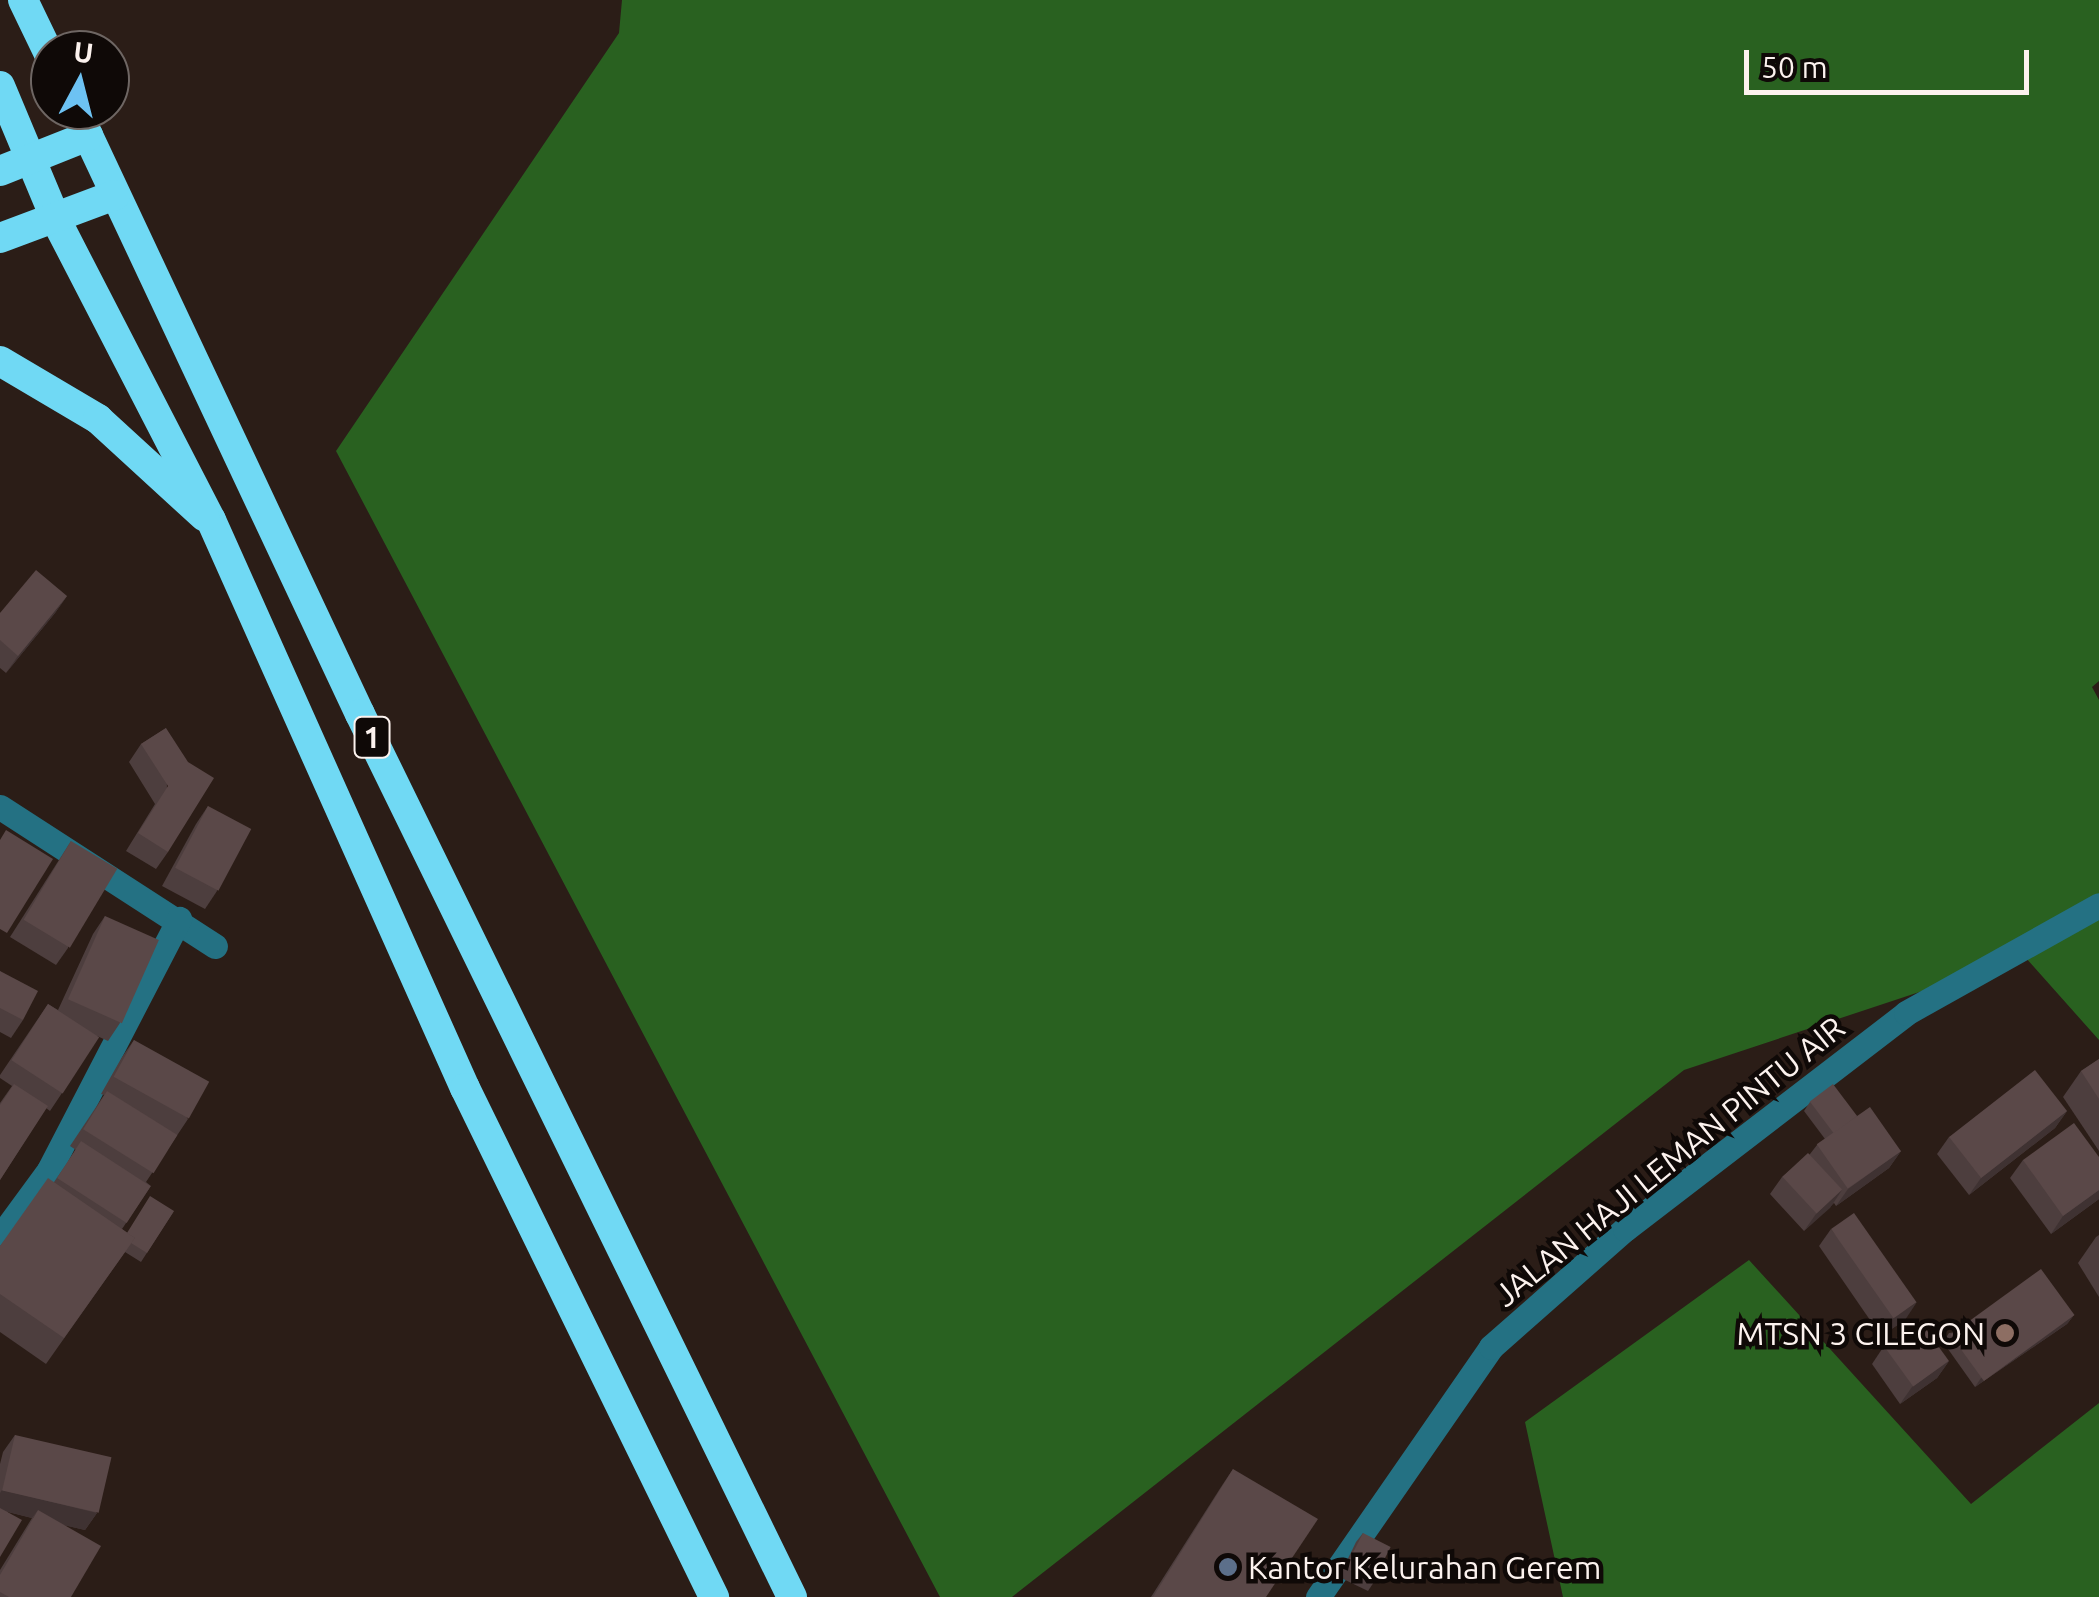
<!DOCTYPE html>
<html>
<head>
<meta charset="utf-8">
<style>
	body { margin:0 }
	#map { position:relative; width:2099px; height:1597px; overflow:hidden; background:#2b1d17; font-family:Ubuntu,sans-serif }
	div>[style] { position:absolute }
	.forest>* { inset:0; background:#296120 }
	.street>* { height:25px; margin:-12.5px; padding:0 12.5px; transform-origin:12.5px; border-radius:12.5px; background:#247183 }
	.highway>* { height:30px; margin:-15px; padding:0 15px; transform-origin:15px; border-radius:15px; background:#70d9f4 }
	.wall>* { inset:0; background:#4d3e3e }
	.shaded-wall>* { inset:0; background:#3f3232 }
	.building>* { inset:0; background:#5a4848; transform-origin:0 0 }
	.dots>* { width:28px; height:28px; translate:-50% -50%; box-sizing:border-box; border:5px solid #0f0907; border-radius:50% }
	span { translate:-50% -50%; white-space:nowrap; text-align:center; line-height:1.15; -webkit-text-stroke:9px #0f0907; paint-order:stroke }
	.shield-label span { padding:2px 8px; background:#0f0907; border:2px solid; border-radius:8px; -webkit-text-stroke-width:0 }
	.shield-label { font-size:30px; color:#fcf2ee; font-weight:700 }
	.street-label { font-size:32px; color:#fcf2ee }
	.poi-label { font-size:32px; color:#fcf2ee }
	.right { translate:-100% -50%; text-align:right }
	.left { translate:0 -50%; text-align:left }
	.north { position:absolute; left:30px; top:30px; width:100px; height:100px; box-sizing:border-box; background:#0f0907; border:2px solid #6e6663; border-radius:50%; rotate:7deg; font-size:28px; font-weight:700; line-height:40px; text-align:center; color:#fcf2ee }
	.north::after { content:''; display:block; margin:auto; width:35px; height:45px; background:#6dc2f3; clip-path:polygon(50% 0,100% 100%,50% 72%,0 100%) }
	.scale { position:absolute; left:1744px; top:50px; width:285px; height:45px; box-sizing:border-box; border:5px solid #fcf2ee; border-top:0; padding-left:12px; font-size:30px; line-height:35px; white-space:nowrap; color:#fcf2ee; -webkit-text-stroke:8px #0f0907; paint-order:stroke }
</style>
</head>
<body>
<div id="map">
	<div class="forest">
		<i style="clip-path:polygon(622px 0,2099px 0,2099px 681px,2092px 687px,2099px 700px,2099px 1040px,2025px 957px,1684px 1070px,1012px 1597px,940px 1597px,336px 451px,619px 33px)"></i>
		<i style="clip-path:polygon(1749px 1260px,1971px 1504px,2099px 1403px,2099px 1597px,1563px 1597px,1525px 1422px)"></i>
	</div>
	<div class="street">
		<i style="left:0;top:807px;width:256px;rotate:32.9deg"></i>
		<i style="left:0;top:1237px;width:83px;rotate:-53.8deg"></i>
		<i style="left:49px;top:1170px;width:283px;rotate:-62.6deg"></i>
		<i style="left:1318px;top:1597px;width:304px;rotate:-55.3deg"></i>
		<i style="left:1491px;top:1347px;width:179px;rotate:-41.4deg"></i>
		<i style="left:1625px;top:1229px;width:354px;rotate:-37.5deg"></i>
		<i style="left:1906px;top:1013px;width:221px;rotate:-29.2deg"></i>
	</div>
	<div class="highway">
		<i style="left:23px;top:0;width:62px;rotate:64.3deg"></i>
		<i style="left:0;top:86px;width:145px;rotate:67.3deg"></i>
		<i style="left:56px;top:220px;width:338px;rotate:62.7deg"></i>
		<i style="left:211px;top:520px;width:622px;rotate:65.91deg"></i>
		<i style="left:465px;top:1088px;width:567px;rotate:63.93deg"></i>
		<i style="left:76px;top:110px;width:667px;rotate:64.82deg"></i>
		<i style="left:360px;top:714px;width:983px;rotate:63.93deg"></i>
		<i style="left:0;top:171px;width:95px;rotate:-21.7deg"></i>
		<i style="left:0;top:238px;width:123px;rotate:-20.5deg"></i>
		<i style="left:0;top:361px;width:114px;rotate:30.6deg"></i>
		<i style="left:98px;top:419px;width:144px;rotate:42.5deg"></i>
	</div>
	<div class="wall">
		<i style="clip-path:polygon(67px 596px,55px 613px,6px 673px,0 668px,0 613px)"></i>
		<i style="clip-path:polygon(166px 728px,168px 852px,156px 869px,126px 851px,155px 804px,129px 762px,141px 744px)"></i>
		<i style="clip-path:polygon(208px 806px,217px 891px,205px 909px,162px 886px,196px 824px)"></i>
		<i style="clip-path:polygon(71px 841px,68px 948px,56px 965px,10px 937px)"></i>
		<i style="clip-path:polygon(105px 916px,120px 1023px,108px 1041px,97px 1036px,62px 1093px,50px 1111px,46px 1108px,0 1180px,0 1103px,12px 1086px,0 1078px,0 1075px,48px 1004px,58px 1010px,93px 934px)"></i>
		<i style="clip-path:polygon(0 971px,23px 1020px,11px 1038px,0 1032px)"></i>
		<i style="clip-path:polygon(134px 1040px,188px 1119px,146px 1182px,151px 1186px,122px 1229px,127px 1233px,174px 1211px,141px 1262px,125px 1252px,46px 1364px,0 1332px,0 1246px,54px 1182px,76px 1150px,70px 1146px,104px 1095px,101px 1094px,122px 1057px)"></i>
		<i style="clip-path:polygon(2099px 1059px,2099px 1151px,2063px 1097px,2081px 1071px)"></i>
		<i style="clip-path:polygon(1810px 1102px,1857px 1116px,1901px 1151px,1889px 1168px,1836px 1206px,1834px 1203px,1804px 1231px,1770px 1194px,1782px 1177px,1810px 1154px,1817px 1145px,1825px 1139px,1804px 1111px)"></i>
		<i style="clip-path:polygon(2067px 1111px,2055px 1128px,1969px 1195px,1937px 1154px,1949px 1137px)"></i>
		<i style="clip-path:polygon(2099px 1157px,2099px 1199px,2051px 1234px,2010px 1178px,2023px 1160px)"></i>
		<i style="clip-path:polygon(1831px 1229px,1905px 1320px,1881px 1336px,1819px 1246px)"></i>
		<i style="clip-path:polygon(2099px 1235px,2099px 1297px,2078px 1263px,2096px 1237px)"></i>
		<i style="clip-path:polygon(2074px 1315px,2067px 1324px,1975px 1387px,1943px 1342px,1949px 1333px)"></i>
		<i style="clip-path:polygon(1884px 1346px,1949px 1361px,1937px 1378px,1900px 1404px,1872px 1364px)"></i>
		<i style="clip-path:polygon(15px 1435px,97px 1513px,85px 1530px,64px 1525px,71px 1597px,0 1597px,0 1570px,32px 1518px,8px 1512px,0 1557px,0 1464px,3px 1452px)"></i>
		<i style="clip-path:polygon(1233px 1469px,1266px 1597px,1151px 1597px,1221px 1487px)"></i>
		<i style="clip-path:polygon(1363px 1533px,1374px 1582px,1368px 1591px,1339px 1577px,1356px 1542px)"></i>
	</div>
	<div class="shaded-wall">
		<i style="clip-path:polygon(67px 596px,55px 613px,6px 673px,18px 656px)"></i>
		<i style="clip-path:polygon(2067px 1111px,2055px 1128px,1969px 1195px,1981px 1178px)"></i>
		<i style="clip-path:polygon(1901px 1151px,1889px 1168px,1836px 1206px,1848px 1189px)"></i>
		<i style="clip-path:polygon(1842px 1190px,1830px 1208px,1804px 1231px,1816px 1214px)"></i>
		<i style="clip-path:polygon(2099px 1190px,2099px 1199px,2051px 1234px,2063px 1216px)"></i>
		<i style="clip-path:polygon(1917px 1302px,1905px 1320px,1881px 1336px,1893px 1318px)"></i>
		<i style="clip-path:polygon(2074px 1315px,2067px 1324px,1975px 1387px,1981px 1378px)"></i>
		<i style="clip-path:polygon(1949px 1361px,1937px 1378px,1900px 1404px,1912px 1387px)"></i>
		<i style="clip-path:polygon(2px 1490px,97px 1513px,85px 1530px,33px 1518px,38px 1510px,32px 1518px,0 1510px,0 1493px)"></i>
	</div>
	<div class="building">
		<i style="clip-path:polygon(36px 570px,67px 596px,18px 656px,0 640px,0 613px)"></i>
		<i style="clip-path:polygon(166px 728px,188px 762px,214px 778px,168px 852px,138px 833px,168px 786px,141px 744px)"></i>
		<i style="left:208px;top:806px;width:49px;height:70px;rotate:28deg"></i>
		<i style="clip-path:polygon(6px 830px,53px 859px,7px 933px,0 929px,0 840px)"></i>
		<i style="left:71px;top:841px;width:54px;height:92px;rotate:31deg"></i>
		<i style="left:105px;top:916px;width:59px;height:91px;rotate:24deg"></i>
		<i style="clip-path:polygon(0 971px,38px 991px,23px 1020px,0 1008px)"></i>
		<i style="left:48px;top:1004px;width:61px;height:67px;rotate:33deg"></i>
		<i style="left:134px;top:1040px;width:86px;height:42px;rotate:29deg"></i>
		<i style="clip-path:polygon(2099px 1059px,2099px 1099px,2081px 1071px)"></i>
		<i style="left:2035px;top:1070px;width:52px;height:109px;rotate:52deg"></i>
		<i style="clip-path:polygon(14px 1084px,48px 1106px,0 1180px,0 1105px)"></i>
		<i style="left:1833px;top:1084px;width:40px;height:29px;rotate:53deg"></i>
		<i style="left:107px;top:1091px;width:83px;height:45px;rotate:32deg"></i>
		<i style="left:1870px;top:1107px;width:54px;height:65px;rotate:55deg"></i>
		<i style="clip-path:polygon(2074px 1123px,2099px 1157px,2099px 1190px,2063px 1216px,2023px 1160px)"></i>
		<i style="left:81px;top:1141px;width:83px;height:44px;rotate:33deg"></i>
		<i style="left:1808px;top:1153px;width:50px;height:35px;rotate:47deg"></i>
		<i style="clip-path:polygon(48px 1178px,135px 1238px,64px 1338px,0 1294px,0 1246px)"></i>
		<i style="clip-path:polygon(150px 1196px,174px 1211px,147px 1253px,131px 1243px,135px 1238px,127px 1233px)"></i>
		<i style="left:1854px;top:1213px;width:109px;height:28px;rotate:55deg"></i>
		<i style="left:2041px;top:1269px;width:57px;height:112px;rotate:54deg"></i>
		<i style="left:1920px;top:1321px;width:49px;height:44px;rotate:54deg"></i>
		<i style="left:15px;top:1435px;width:99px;height:57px;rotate:13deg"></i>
		<i style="clip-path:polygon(1233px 1469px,1318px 1519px,1266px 1597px,1153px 1597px)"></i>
		<i style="clip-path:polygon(0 1508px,22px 1520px,0 1557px)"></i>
		<i style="clip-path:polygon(38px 1510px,101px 1546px,71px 1597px,9px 1597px,0 1592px,0 1575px)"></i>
		<i style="left:1363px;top:1533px;width:31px;height:39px;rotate:27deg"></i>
	</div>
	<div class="dots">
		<i style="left:2005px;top:1333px;background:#8d6e63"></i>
		<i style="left:1228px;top:1567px;background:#5c6f8a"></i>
	</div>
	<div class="shield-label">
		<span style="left:372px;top:737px">1</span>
	</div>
	<div class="street-label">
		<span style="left:1669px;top:1161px;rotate:-39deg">JALAN HAJI LEMAN PINTU AIR</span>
	</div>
	<div class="poi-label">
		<span class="right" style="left:1985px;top:1333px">MTSN 3 CILEGON</span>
		<span class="left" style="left:1248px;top:1567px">Kantor Kelurahan Gerem</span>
	</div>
	<div class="north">U</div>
	<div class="scale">50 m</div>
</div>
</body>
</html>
